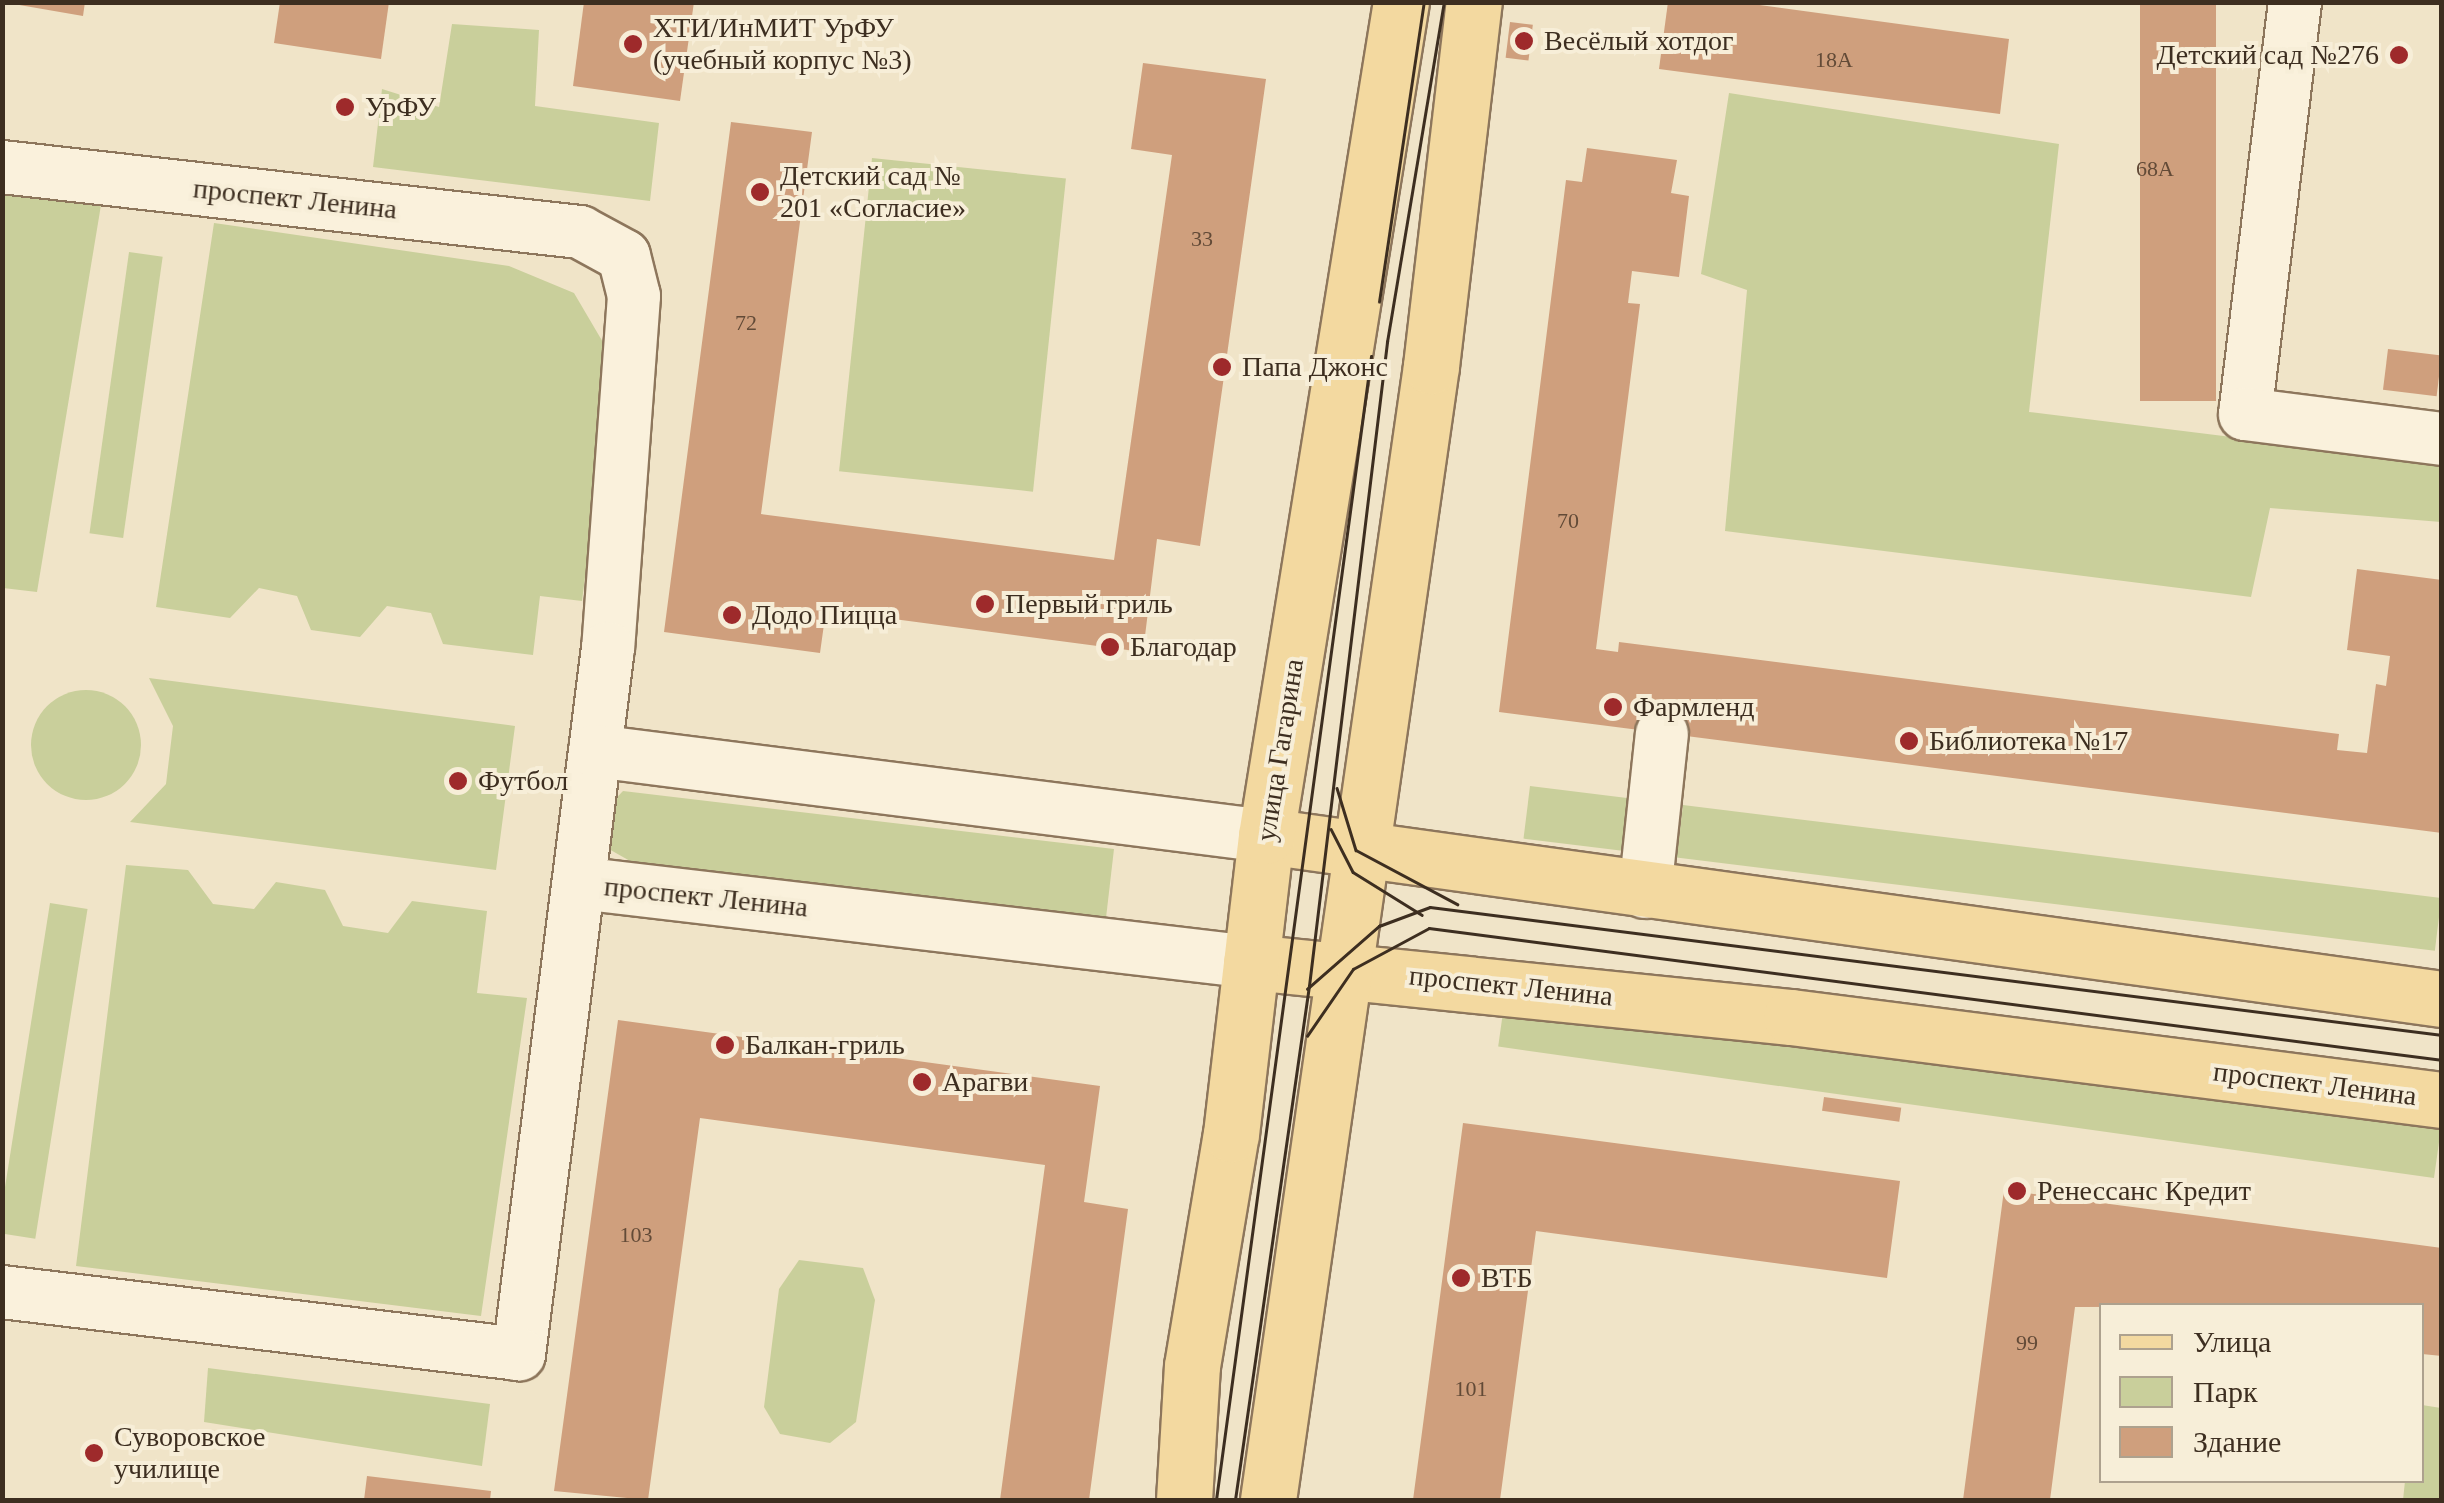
<!DOCTYPE html>
<html>
<head>
<meta charset="utf-8">
<style>
	body { margin:0 }
	#map { position:relative; width:2444px; height:1503px; overflow:hidden; background:#f0e4c8; font-family:"Times New Roman",serif }
	div>[style] { position:absolute }
	.green>* { inset:0; background:#c9cf9b; transform-origin:0 0 }
	.round { border-radius:50% }
	.building>* { inset:0; background:#cf9f7d; transform-origin:0 0 }
	.roads { filter:drop-shadow(2px 0 #8d765c) drop-shadow(-2px 0 #8d765c) drop-shadow(0 2px #8d765c) drop-shadow(0 -2px #8d765c) }
	.minor>* { height:52px; margin:-26px; padding:0 26px; transform-origin:26px; border-radius:26px; background:#faf1dc }
	.major>* { height:55px; margin:-27.5px; padding:0 27.5px; transform-origin:27.5px; border-radius:27.5px; background:#f3d9a0 }
	.tram>* { height:2.5px; margin:-1.25px; padding:0 1.25px; transform-origin:1.25px; border-radius:1.25px; background:#3d2e20 }
	.dots>* { width:28px; height:28px; translate:-50% -50%; box-sizing:border-box; border:5px solid #f7eed8; border-radius:50% }
	span { translate:-50% -50%; white-space:nowrap; text-align:center; line-height:1.15; -webkit-text-stroke:8px #f7eed8; paint-order:stroke }
	.number-label { font-size:22px; color:#624a37 }
	.number-label span { -webkit-text-stroke-width:0 }
	.poi-label { font-size:28px; color:#3d2e20 }
	.left { translate:0 -50%; text-align:left }
	.right { translate:-100% -50%; text-align:right }
	.street-label { font-size:28px; color:#3d2e20 }
	.frame { position:absolute; inset:0; border:5px solid #3d2e20; pointer-events:none }
	.legend { position:absolute; left:2099px; top:1303px; width:325px; height:180px; box-sizing:border-box; background:#f7eed8; border:2px solid #ada18e; margin:0; padding:12px 18px; list-style:none; font-size:30px; color:#3d2e20 }
	.legend li { display:flex; align-items:center; gap:20px; height:50px }
	.legend b { width:50px; border:2px solid #ada18e }
</style>
</head>
<body>
<div id="map">
	<div class="green">
		<i style="clip-path:polygon(452px 24px,539px 30px,535px 106px,659px 123px,650px 201px,373px 167px,382px 89px,439px 107px)"></i>
		<i style="clip-path:polygon(1729px 93px,2059px 144px,2029px 412px,2441px 463px,2441px 522px,2270px 508px,2251px 597px,1725px 531px,1747px 290px,1701px 274px)"></i>
		<i style="left:872px;top:158px;width:195px;height:315px;rotate:6deg"></i>
		<i style="clip-path:polygon(3px 194px,101px 205px,37px 592px,3px 588px)"></i>
		<i style="clip-path:polygon(214px 223px,509px 266px,574px 293px,604px 344px,609px 391px,582px 601px,540px 596px,533px 655px,443px 644px,431px 613px,387px 606px,360px 637px,311px 630px,297px 596px,259px 588px,230px 618px,156px 607px)"></i>
		<i style="left:129px;top:252px;width:34px;height:284px;rotate:8deg"></i>
		<i style="clip-path:polygon(149px 678px,515px 726px,496px 870px,130px 822px,166px 784px,173px 726px)"></i>
		<i class="round" style="left:31px;top:690px;width:110px;height:110px"></i>
		<i style="left:1530px;top:786px;width:116px;height:53px;rotate:7deg"></i>
		<i style="clip-path:polygon(623px 791px,1114px 849px,1106px 918px,630px 861px,600px 844px,602px 813px)"></i>
		<i style="left:1683px;top:805px;width:764px;height:53px;rotate:7deg"></i>
		<i style="clip-path:polygon(126px 865px,188px 870px,213px 904px,254px 909px,276px 882px,325px 890px,343px 926px,388px 933px,412px 901px,487px 911px,477px 993px,527px 998px,481px 1316px,76px 1266px)"></i>
		<i style="left:50px;top:903px;width:38px;height:334px;rotate:9deg"></i>
		<i style="left:1505px;top:998px;width:945px;height:49px;rotate:8deg"></i>
		<i style="clip-path:polygon(799px 1260px,863px 1268px,875px 1300px,856px 1422px,830px 1443px,780px 1434px,764px 1407px,779px 1289px)"></i>
		<i style="clip-path:polygon(208px 1368px,490px 1404px,482px 1466px,204px 1422px)"></i>
		<i style="clip-path:polygon(2422px 1405px,2441px 1408px,2441px 1500px,2403px 1500px,2405px 1481px,2422px 1480px)"></i>
	</div>
	<div class="building">
		<i style="clip-path:polygon(2px 2px,85px 2px,83px 16px)"></i>
		<i style="clip-path:polygon(280px 2px,389px 2px,381px 59px,274px 43px)"></i>
		<i style="clip-path:polygon(584px 2px,694px 2px,680px 101px,573px 86px)"></i>
		<i style="clip-path:polygon(1668px 2px,1737px 2px,2009px 39px,2000px 114px,1659px 69px)"></i>
		<i style="left:2140px;top:2px;width:76px;height:399px"></i>
		<i style="left:1510px;top:22px;width:23px;height:36px;rotate:7deg"></i>
		<i style="clip-path:polygon(1143px 63px,1266px 79px,1200px 546px,1157px 539px,1143px 652px,826px 610px,820px 653px,664px 632px,731px 122px,812px 132px,761px 514px,1114px 560px,1172px 155px,1131px 149px)"></i>
		<i style="clip-path:polygon(1587px 148px,1677px 160px,1671px 193px,1689px 196px,1679px 277px,1632px 271px,1628px 303px,1640px 304px,1596px 649px,1618px 652px,1619px 642px,2339px 734px,2337px 750px,2367px 753px,2376px 684px,2386px 686px,2390px 656px,2347px 650px,2357px 569px,2442px 580px,2442px 833px,1499px 712px,1566px 180px,1582px 182px)"></i>
		<i style="left:2388px;top:349px;width:54px;height:41px;rotate:7deg"></i>
		<i style="clip-path:polygon(618px 1020px,1100px 1086px,1084px 1202px,1128px 1209px,1089px 1500px,1000px 1500px,1045px 1165px,700px 1118px,648px 1500px,554px 1491px)"></i>
		<i style="left:1824px;top:1097px;width:78px;height:14px;rotate:8deg"></i>
		<i style="clip-path:polygon(1463px 1123px,1900px 1181px,1887px 1278px,1536px 1231px,1500px 1500px,1413px 1500px)"></i>
		<i style="clip-path:polygon(2004px 1190px,2442px 1248px,2442px 1356px,2422px 1354px,2422px 1306px,2075px 1307px,2050px 1500px,1963px 1500px)"></i>
		<i style="clip-path:polygon(367px 1476px,491px 1491px,490px 1500px,364px 1500px)"></i>
	</div>
	<div class="roads">
		<div class="minor">
			<i style="left:2295px;top:2px;width:415px;rotate:96.9deg"></i>
			<i style="left:2245px;top:414px;width:199px;rotate:7.2deg"></i>
			<i style="left:2px;top:167px;width:582px;rotate:6.42deg"></i>
			<i style="left:580px;top:232px;width:50px;rotate:28.6deg"></i>
			<i style="left:624px;top:256px;width:41px;rotate:76deg"></i>
			<i style="left:634px;top:296px;width:353px;rotate:94.2deg"></i>
			<i style="left:608px;top:648px;width:712px;rotate:97.18deg"></i>
			<i style="left:519px;top:1354px;width:521px;rotate:-173.16deg"></i>
			<i style="left:595px;top:751px;width:676px;rotate:7.22deg"></i>
			<i style="left:579px;top:883px;width:677px;rotate:6.7deg"></i>
			<i style="left:1645px;top:892px;width:159px;rotate:-83.9deg"></i>
		</div>
		<div class="major">
			<i style="left:1266px;top:836px;width:1187px;rotate:7.89deg"></i>
			<i style="left:1251px;top:962px;width:543px;rotate:5.82deg"></i>
			<i style="left:1791px;top:1017px;width:656px;rotate:7.27deg"></i>
			<i style="left:1184px;top:1500px;width:134px;rotate:-86.6deg"></i>
			<i style="left:1192px;top:1366px;width:235px;rotate:-80.5deg"></i>
			<i style="left:1231px;top:1134px;width:300px;rotate:-83.3deg"></i>
			<i style="left:1266px;top:836px;width:845px;rotate:-80.81deg"></i>
			<i style="left:1268px;top:1500px;width:1146px;rotate:-81.82deg"></i>
			<i style="left:1431px;top:366px;width:367px;rotate:-83.3deg"></i>
		</div>
	</div>
	<div class="tram">
		<i style="left:1379px;top:302px;width:303px;rotate:-81.5deg"></i>
		<i style="left:1337px;top:788px;width:65px;rotate:73deg"></i>
		<i style="left:1356px;top:850px;width:115px;rotate:28.1deg"></i>
		<i style="left:1331px;top:829px;width:48px;rotate:62.9deg"></i>
		<i style="left:1353px;top:872px;width:81px;rotate:31.9deg"></i>
		<i style="left:1307px;top:989px;width:96px;rotate:-41.2deg"></i>
		<i style="left:1379px;top:926px;width:54px;rotate:-20.4deg"></i>
		<i style="left:1430px;top:907px;width:1020px;rotate:7.21deg"></i>
		<i style="left:1307px;top:1036px;width:81px;rotate:-55.5deg"></i>
		<i style="left:1353px;top:969px;width:86px;rotate:-28.3deg"></i>
		<i style="left:1429px;top:928px;width:1022px;rotate:7.42deg"></i>
		<i style="left:1216px;top:1500px;width:1154px;rotate:-82.28deg"></i>
		<i style="left:1235px;top:1500px;width:519px;rotate:-81.81deg"></i>
		<i style="left:1309px;top:986px;width:649px;rotate:-83.09deg"></i>
		<i style="left:1387px;top:342px;width:345px;rotate:-80.5deg"></i>
	</div>
	<div class="dots">
		<i style="left:1524px;top:41px;background:#9e2a2b"></i>
		<i style="left:633px;top:44px;background:#9e2a2b"></i>
		<i style="left:2399px;top:55px;background:#9e2a2b"></i>
		<i style="left:345px;top:107px;background:#9e2a2b"></i>
		<i style="left:760px;top:192px;background:#9e2a2b"></i>
		<i style="left:1222px;top:367px;background:#9e2a2b"></i>
		<i style="left:985px;top:604px;background:#9e2a2b"></i>
		<i style="left:732px;top:615px;background:#9e2a2b"></i>
		<i style="left:1110px;top:647px;background:#9e2a2b"></i>
		<i style="left:1613px;top:707px;background:#9e2a2b"></i>
		<i style="left:1909px;top:741px;background:#9e2a2b"></i>
		<i style="left:458px;top:781px;background:#9e2a2b"></i>
		<i style="left:725px;top:1045px;background:#9e2a2b"></i>
		<i style="left:922px;top:1082px;background:#9e2a2b"></i>
		<i style="left:2017px;top:1191px;background:#9e2a2b"></i>
		<i style="left:1461px;top:1278px;background:#9e2a2b"></i>
		<i style="left:94px;top:1453px;background:#9e2a2b"></i>
	</div>
	<div class="number-label">
		<span style="left:1834px;top:60px">18А</span>
		<span style="left:2155px;top:169px">68А</span>
		<span style="left:1202px;top:239px">33</span>
		<span style="left:746px;top:323px">72</span>
		<span style="left:1568px;top:521px">70</span>
		<span style="left:636px;top:1235px">103</span>
		<span style="left:2027px;top:1343px">99</span>
		<span style="left:1471px;top:1389px">101</span>
	</div>
	<div class="poi-label">
		<span class="left" style="left:653px;top:44px">ХТИ/ИнМИТ УрФУ<br>(учебный корпус №3)</span>
		<span class="left" style="left:1544px;top:41px">Весёлый хотдог</span>
		<span class="right" style="left:2379px;top:55px">Детский сад №276</span>
		<span class="left" style="left:365px;top:107px">УрФУ</span>
		<span class="left" style="left:780px;top:192px">Детский сад №<br>201 «Согласие»</span>
		<span class="left" style="left:1242px;top:367px">Папа Джонс</span>
		<span class="left" style="left:1005px;top:604px">Первый гриль</span>
		<span class="left" style="left:752px;top:615px">Додо Пицца</span>
		<span class="left" style="left:1130px;top:647px">Благодар</span>
		<span class="left" style="left:1633px;top:707px">Фармленд</span>
		<span class="left" style="left:1929px;top:741px">Библиотека №17</span>
		<span class="left" style="left:478px;top:781px">Футбол</span>
		<span class="left" style="left:745px;top:1045px">Балкан-гриль</span>
		<span class="left" style="left:942px;top:1082px">Арагви</span>
		<span class="left" style="left:2037px;top:1191px">Ренессанс Кредит</span>
		<span class="left" style="left:1481px;top:1278px">ВТБ</span>
		<span class="left" style="left:114px;top:1453px">Суворовское<br>училище</span>
	</div>
	<div class="street-label">
		<span style="left:295px;top:199px;rotate:6deg">проспект Ленина</span>
		<span style="left:1280px;top:750px;rotate:-81deg">улица Гагарина</span>
		<span style="left:706px;top:897px;rotate:6deg">проспект Ленина</span>
		<span style="left:1511px;top:986px;rotate:6deg">проспект Ленина</span>
		<span style="left:2315px;top:1084px;rotate:7deg">проспект Ленина</span>
	</div>
	<div class="frame"></div>
	<ul class="legend">
	<li><b style="height:12px;background:#f3d9a0"></b>Улица</li>
	<li><b style="height:28px;background:#c9cf9b"></b>Парк</li>
	<li><b style="height:28px;background:#cf9f7d"></b>Здание</li>
	</ul>
</div>
</body>
</html>
